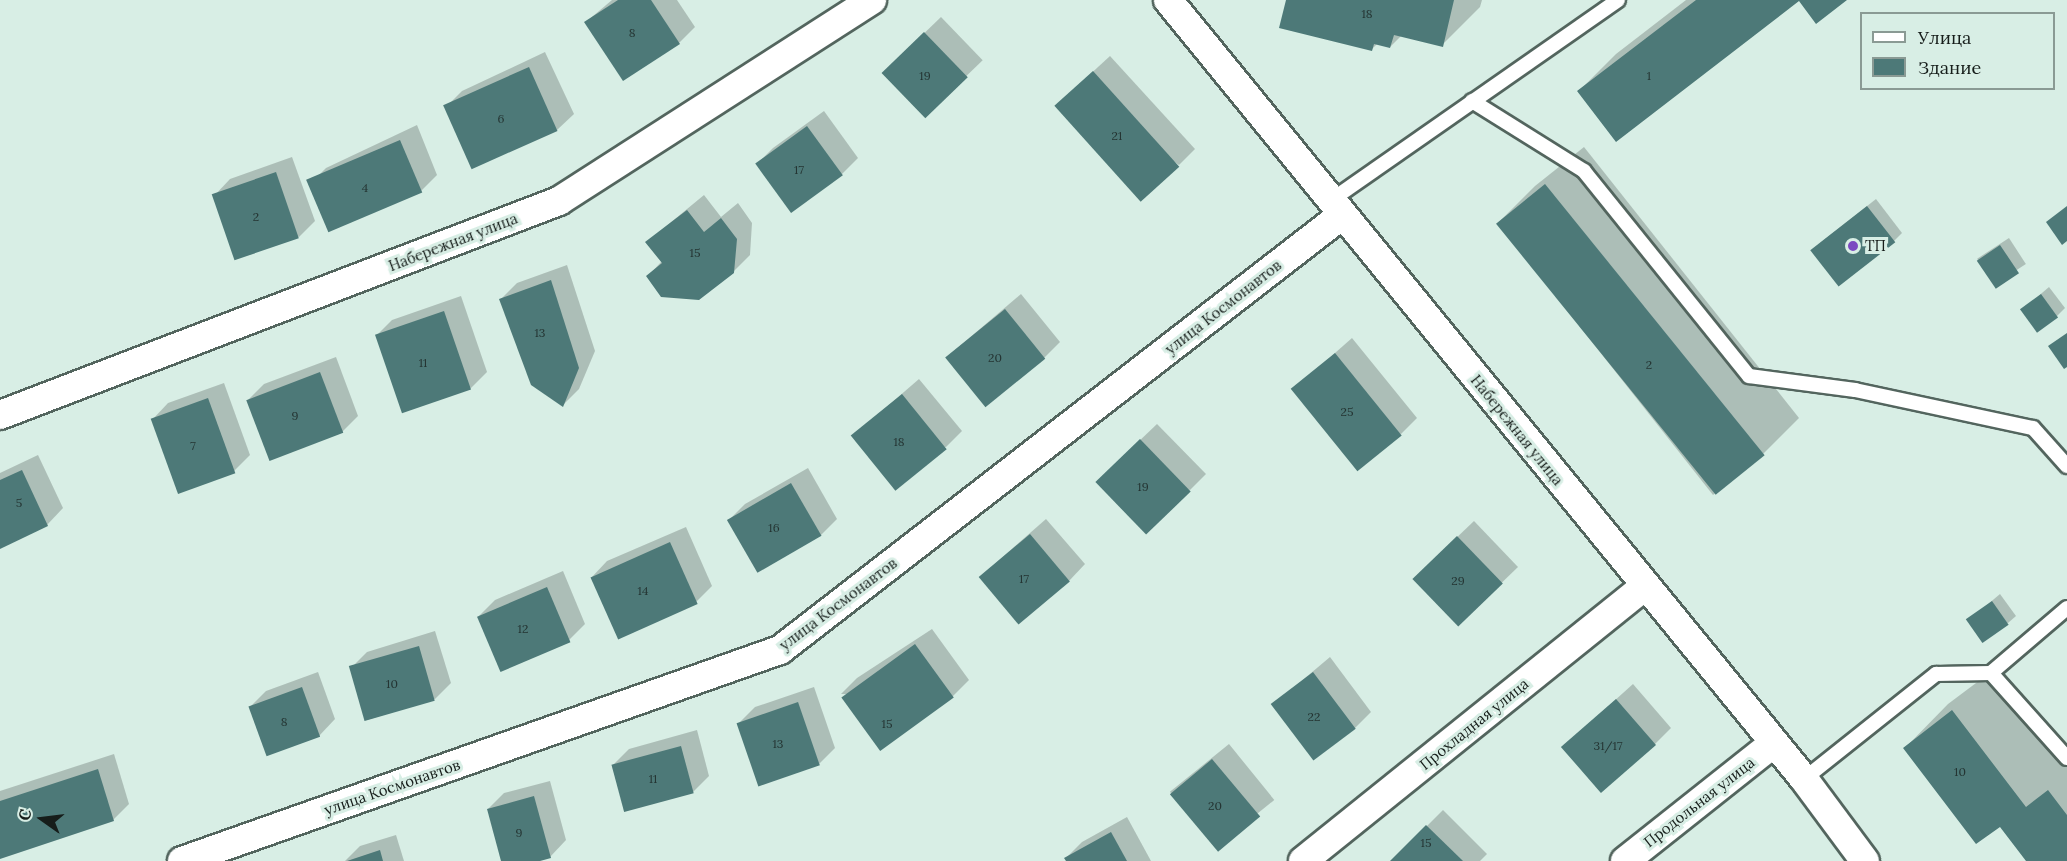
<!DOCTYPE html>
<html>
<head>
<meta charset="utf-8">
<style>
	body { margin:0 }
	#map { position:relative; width:2067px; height:861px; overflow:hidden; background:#d8eee5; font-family:Lora,serif }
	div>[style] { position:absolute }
	.shadow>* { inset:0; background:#0003; transform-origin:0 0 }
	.building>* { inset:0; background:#4d7978; transform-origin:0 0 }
	.roads { filter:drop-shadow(2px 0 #53655e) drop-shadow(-2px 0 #53655e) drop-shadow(0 2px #53655e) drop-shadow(0 -2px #53655e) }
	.lane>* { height:14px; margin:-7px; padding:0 7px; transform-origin:7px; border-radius:7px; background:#fff }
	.street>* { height:28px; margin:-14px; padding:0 14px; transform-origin:14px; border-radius:14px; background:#fff }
	.dots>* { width:16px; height:16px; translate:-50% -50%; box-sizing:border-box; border:3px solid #d8eee5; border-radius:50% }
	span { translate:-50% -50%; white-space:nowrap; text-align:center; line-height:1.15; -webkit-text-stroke:6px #d8eee5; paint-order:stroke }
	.number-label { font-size:12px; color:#243432 }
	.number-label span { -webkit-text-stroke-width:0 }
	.street-label { font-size:15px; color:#161d1a }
	.poi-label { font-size:15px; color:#161d1a }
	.left { translate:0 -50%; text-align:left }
	.legend { position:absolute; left:1860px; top:12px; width:195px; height:78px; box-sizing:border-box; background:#d8eee5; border:2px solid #8a9a94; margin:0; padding:8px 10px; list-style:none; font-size:18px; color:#161d1a }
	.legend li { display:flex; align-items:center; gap:12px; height:30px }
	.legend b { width:30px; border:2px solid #8a9a94 }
	.north { position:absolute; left:12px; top:789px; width:60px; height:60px; -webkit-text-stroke:4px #d8eee5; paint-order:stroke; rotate:284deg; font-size:16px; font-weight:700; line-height:24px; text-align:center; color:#161d1a }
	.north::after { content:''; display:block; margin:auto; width:21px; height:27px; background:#161d1a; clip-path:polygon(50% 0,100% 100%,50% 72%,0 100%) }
</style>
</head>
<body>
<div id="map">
	<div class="shadow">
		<i style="clip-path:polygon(612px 0,677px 0,695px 27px,679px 43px,586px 22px)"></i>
		<i style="clip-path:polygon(1288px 0,1482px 0,1480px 7px,1442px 45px,1402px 35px,1390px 47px,1377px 44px,1372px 49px)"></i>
		<i style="clip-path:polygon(1686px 0,1798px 0,1579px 91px,1616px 54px)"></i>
		<i style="left:941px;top:17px;width:60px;height:81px;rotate:46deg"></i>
		<i style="clip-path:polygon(545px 52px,574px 114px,557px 130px,446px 107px,462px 91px)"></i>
		<i style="clip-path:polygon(1110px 56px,1195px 149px,1179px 165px,1073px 90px)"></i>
		<i style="clip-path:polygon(824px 111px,858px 158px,842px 174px,757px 164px,773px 148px)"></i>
		<i style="clip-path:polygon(417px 125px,437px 175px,421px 191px,310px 184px,326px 168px)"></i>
		<i style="clip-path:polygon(1584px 147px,1799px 418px,1762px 455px,1713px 495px,1498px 223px,1535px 186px)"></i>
		<i style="clip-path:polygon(292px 157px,315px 221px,299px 237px,214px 196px,230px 179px)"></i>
		<i style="clip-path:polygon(704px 195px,721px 217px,738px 203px,752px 223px,750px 255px,733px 272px,648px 276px,662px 261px,647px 242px)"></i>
		<i style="clip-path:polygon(1876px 199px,1902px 233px,1894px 241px,1820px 243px)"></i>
		<i style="left:2009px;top:238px;width:31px;height:38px;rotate:57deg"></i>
		<i style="clip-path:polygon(567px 265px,595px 351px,579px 389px,563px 405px,501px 299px,517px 283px)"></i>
		<i style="clip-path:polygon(2049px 287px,2065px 308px,2057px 316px,2022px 310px)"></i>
		<i style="clip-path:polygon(1021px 294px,1060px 342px,1044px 358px,947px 357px)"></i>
		<i style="clip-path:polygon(461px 296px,487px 372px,471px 388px,376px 336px,392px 320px)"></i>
		<i style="clip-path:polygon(1352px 338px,1417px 418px,1401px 434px,1293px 390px)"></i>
		<i style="clip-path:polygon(336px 357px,358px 416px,342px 432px,248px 400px,264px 384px)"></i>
		<i style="clip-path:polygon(919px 379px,962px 431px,946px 447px,853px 436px)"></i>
		<i style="clip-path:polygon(224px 383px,250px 455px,234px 471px,152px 420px,168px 403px)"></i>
		<i style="clip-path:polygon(1157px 424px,1206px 474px,1190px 490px,1113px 466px)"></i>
		<i style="clip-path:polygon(38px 455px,63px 508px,47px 525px,0 547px,0 473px)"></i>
		<i style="clip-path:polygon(808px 468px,837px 519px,821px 535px,729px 520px,745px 504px)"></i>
		<i style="clip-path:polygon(1046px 519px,1085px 564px,1069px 581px,980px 577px)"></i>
		<i style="clip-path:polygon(1474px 521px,1518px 567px,1458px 625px,1430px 563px)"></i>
		<i style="clip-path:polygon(686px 527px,712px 586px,696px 602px,591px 578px,607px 561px)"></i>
		<i style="clip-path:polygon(563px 571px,585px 624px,569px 640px,479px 616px,495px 600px)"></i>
		<i style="clip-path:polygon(2000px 594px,2016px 616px,2008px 623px,1968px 621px)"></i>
		<i style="clip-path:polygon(932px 629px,969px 680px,953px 696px,841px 694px,857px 678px)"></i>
		<i style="clip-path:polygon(435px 631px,451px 683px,435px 699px,367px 720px,351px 668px,367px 652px)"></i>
		<i style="clip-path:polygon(1330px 657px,1371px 712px,1355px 728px,1273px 705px)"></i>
		<i style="clip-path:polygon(1996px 668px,2067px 761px,2067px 861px,2028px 861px,2000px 824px,1905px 748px,1948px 704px)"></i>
		<i style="clip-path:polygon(318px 672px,335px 719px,319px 736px,250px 707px,266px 691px)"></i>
		<i style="clip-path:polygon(1633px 684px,1671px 728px,1655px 744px,1563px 747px)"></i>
		<i style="clip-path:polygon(814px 687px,835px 748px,819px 764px,739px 723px,755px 707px)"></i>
		<i style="clip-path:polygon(697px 730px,709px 776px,693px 792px,613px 765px,629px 749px)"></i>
		<i style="left:1229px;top:744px;width:72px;height:76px;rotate:51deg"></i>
		<i style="clip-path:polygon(114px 754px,129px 804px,113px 820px,0 857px,0 791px)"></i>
		<i style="clip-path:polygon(550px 781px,566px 840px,550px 857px,534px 861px,503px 861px,488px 809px,504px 793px)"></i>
		<i style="clip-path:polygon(1443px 810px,1487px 854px,1480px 861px,1392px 861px)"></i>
		<i style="clip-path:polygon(1127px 817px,1151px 861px,1067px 861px,1066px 858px,1082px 842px)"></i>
		<i style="clip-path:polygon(396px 835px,404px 861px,345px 861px,360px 846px)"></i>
	</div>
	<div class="building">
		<i style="clip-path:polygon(618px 0,651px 0,680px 44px,623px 81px,584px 22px)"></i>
		<i style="clip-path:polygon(1286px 0,1454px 0,1443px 47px,1394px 35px,1390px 48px,1374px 44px,1372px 51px,1279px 28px)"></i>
		<i style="clip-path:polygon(1696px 0,1847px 0,1816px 24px,1799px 1px,1616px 142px,1577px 91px)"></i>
		<i style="left:924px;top:32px;width:63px;height:59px;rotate:46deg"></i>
		<i style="left:529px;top:67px;width:70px;height:94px;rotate:66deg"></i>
		<i style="left:1093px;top:71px;width:129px;height:52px;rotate:48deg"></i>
		<i style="left:807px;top:126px;width:61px;height:64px;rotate:54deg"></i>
		<i style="left:400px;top:140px;width:57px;height:102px;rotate:67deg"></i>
		<i style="left:276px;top:172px;width:70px;height:68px;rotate:71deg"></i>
		<i style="left:1545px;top:184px;width:349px;height:63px;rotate:51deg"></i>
		<i style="left:1867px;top:206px;width:46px;height:72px;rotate:52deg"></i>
		<i style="clip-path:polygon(2067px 206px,2067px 241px,2062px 245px,2046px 222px)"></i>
		<i style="clip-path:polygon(687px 210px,704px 232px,721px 218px,737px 239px,734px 273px,699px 300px,661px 297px,646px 276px,662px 263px,645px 242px)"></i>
		<i style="left:2000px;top:245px;width:34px;height:28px;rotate:56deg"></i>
		<i style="clip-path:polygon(551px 280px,579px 368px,563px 407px,531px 385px,499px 299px)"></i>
		<i style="left:2041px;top:294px;width:29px;height:26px;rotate:54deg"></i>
		<i style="left:1005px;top:309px;width:64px;height:77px;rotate:51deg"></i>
		<i style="left:444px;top:311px;width:83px;height:73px;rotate:71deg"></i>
		<i style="clip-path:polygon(2067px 333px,2067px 367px,2064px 369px,2048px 346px)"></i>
		<i style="left:1335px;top:353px;width:106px;height:57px;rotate:51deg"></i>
		<i style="left:320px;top:372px;width:65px;height:79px;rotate:69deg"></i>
		<i style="left:902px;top:394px;width:71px;height:66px;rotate:51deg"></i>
		<i style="left:208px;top:398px;width:80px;height:61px;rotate:70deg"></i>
		<i style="left:1140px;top:439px;width:73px;height:62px;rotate:46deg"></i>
		<i style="clip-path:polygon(22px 470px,48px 526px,0 549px,0 480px)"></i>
		<i style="left:791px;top:483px;width:61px;height:74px;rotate:60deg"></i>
		<i style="left:1030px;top:534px;width:62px;height:67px;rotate:50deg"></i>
		<i style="left:1457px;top:536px;width:66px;height:62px;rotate:46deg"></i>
		<i style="left:670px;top:542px;width:68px;height:87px;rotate:66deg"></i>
		<i style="left:547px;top:587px;width:60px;height:76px;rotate:67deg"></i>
		<i style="left:1992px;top:601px;width:29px;height:32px;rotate:55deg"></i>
		<i style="left:915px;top:644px;width:66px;height:91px;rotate:54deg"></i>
		<i style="left:419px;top:646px;width:57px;height:73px;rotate:74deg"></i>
		<i style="left:1313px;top:672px;width:71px;height:53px;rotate:53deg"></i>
		<i style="left:302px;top:687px;width:53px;height:57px;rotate:70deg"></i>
		<i style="left:1616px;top:699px;width:61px;height:73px;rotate:49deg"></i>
		<i style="left:798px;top:702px;width:67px;height:65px;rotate:71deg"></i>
		<i style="clip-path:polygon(1952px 710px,2026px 807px,2048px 790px,2067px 815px,2067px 861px,2026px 861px,2000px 827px,1976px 844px,1903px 748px)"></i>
		<i style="left:681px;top:746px;width:49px;height:72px;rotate:75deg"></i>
		<i style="left:1212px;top:759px;width:75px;height:55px;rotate:50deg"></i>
		<i style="clip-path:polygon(98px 769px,114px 821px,0 859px,0 801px)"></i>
		<i style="clip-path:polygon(534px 796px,551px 858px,540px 861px,501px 861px,487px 809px)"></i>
		<i style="clip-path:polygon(1426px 825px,1463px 861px,1390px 861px)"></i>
		<i style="clip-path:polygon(1111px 832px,1127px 861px,1066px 861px,1064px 858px)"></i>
		<i style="clip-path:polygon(380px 850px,383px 861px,347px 861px)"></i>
	</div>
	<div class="roads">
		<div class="lane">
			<i style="left:1472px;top:101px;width:132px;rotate:32deg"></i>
			<i style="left:1584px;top:171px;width:263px;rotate:51.2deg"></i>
			<i style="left:1749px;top:376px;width:107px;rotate:7.5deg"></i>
			<i style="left:1855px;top:390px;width:182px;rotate:12.1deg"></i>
			<i style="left:2033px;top:428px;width:51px;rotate:48.2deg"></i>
			<i style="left:1330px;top:201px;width:351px;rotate:-34.9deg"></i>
			<i style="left:2067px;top:608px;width:100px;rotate:139.5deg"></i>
			<i style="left:1991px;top:673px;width:114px;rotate:48.2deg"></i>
			<i style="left:1804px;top:779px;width:169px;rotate:-38.5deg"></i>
			<i style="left:1936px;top:674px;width:55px;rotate:-1deg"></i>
		</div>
		<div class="street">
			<i style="left:1168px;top:0;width:1006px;rotate:50.77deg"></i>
			<i style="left:1804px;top:779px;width:102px;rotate:53.4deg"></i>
			<i style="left:0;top:415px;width:599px;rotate:-20.95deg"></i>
			<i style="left:559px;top:201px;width:372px;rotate:-32.7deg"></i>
			<i style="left:182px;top:861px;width:634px;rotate:-19.44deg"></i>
			<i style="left:780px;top:650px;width:711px;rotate:-37.74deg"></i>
			<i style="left:1303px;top:861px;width:439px;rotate:-38.8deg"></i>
			<i style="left:1625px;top:861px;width:190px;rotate:-38.4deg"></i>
		</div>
	</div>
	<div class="dots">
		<i style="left:1853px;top:246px;background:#7b49c1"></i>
	</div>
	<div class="number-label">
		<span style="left:1367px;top:14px">18</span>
		<span style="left:632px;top:33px">8</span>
		<span style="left:925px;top:76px">19</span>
		<span style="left:1649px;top:76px">1</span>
		<span style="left:501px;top:119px">6</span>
		<span style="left:1117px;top:136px">21</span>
		<span style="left:799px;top:170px">17</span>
		<span style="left:365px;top:188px">4</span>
		<span style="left:256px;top:217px">2</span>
		<span style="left:695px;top:253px">15</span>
		<span style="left:540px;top:333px">13</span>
		<span style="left:995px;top:358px">20</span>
		<span style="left:423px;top:363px">11</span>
		<span style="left:1649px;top:365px">2</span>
		<span style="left:1347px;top:412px">25</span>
		<span style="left:295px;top:416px">9</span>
		<span style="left:899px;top:442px">18</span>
		<span style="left:193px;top:446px">7</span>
		<span style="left:1143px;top:487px">19</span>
		<span style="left:19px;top:503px">5</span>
		<span style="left:774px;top:528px">16</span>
		<span style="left:1024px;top:579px">17</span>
		<span style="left:1458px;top:581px">29</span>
		<span style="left:643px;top:591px">14</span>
		<span style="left:523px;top:629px">12</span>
		<span style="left:392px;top:684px">10</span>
		<span style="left:1314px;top:717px">22</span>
		<span style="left:284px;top:722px">8</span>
		<span style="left:887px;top:724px">15</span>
		<span style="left:778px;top:744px">13</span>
		<span style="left:1608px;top:746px">31/17</span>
		<span style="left:1960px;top:772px">10</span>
		<span style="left:653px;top:779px">11</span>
		<span style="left:1215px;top:806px">20</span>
		<span style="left:519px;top:833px">9</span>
		<span style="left:1426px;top:843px">15</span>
	</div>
	<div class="street-label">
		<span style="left:453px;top:242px;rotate:-21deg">Набережная улица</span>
		<span style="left:1223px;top:307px;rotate:-38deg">улица Космонавтов</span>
		<span style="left:1517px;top:430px;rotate:51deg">Набережная улица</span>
		<span style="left:838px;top:604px;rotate:-37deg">улица Космонавтов</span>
		<span style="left:1474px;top:724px;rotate:-39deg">Прохладная улица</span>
		<span style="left:392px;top:787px;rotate:-19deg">улица Космонавтов</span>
		<span style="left:1699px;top:802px;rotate:-38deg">Продольная улица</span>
	</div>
	<div class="poi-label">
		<span class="left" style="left:1865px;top:246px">ТП</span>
	</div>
	<ul class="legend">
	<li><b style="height:8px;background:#fff"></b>Улица</li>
	<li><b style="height:16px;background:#4d7978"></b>Здание</li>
	</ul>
	<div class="north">С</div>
</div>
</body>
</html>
